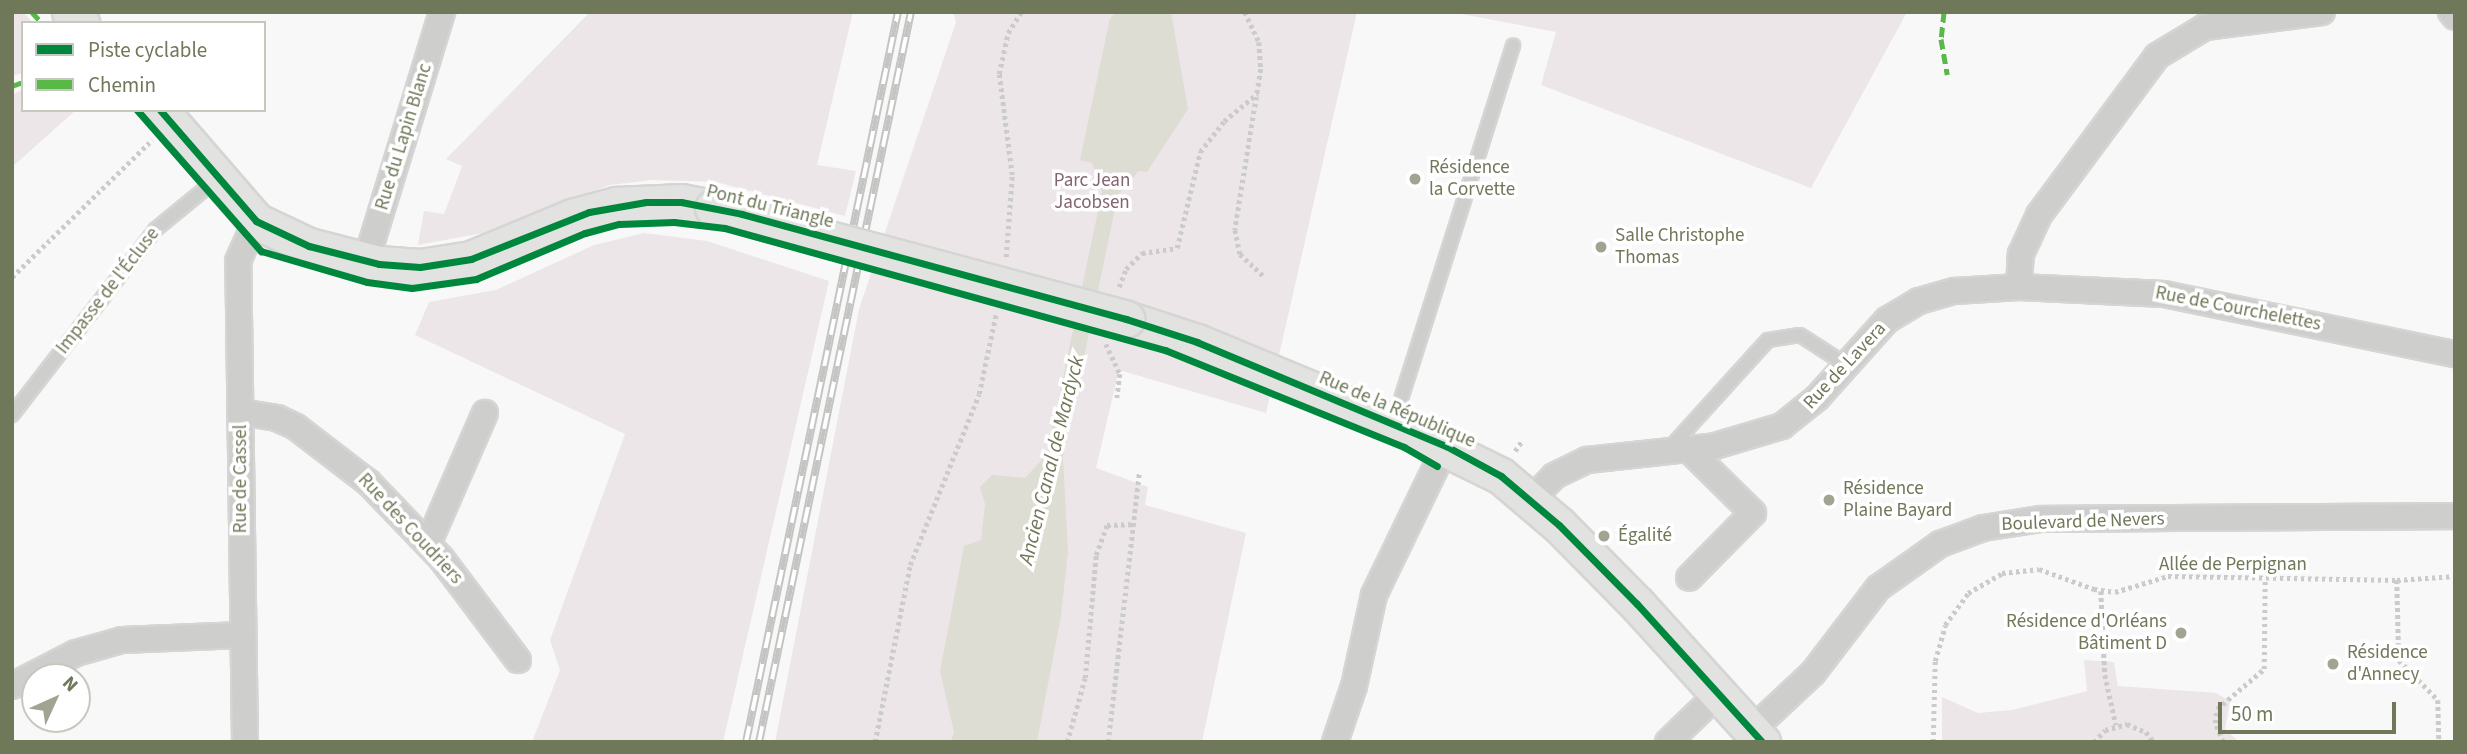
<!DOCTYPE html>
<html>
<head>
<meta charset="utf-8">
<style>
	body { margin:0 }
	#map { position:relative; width:2467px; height:754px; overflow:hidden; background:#f9f8f9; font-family:"Source Sans 3",sans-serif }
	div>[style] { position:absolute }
	.green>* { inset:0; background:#ece6e9 }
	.water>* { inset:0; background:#ddddd3 }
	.path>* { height:4.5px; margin-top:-2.25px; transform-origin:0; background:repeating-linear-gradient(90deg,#cbccc9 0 3.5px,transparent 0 7px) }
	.roads { filter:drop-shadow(2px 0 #d5d5d3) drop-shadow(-2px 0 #d5d5d3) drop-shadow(0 2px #d5d5d3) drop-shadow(0 -2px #d5d5d3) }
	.lane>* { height:12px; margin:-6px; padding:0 6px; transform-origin:6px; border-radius:6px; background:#cecfcd }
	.street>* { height:24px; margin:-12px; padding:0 12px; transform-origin:12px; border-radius:12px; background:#cecfcd }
	.secondary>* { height:35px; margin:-17.5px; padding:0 17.5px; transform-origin:17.5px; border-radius:17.5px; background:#e2e2e0 }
	.rail>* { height:8px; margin-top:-4px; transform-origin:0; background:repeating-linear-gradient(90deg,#fff 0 16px,#c4c4c2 0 32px); box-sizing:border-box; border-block:2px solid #c4c4c2 }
	.bridges { filter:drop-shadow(2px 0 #d5d5d3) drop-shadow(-2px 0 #d5d5d3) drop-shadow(0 2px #d5d5d3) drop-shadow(0 -2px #d5d5d3) }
	.secondary-bridge>* { height:35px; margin:-17.5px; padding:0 17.5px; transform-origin:17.5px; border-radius:17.5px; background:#e2e2e0 }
	.quiet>* { height:5px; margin-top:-2.5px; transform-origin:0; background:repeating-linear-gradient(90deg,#58b947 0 10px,transparent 0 15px) }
	.cycleway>* { height:7px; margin:-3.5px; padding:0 3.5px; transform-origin:3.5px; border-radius:3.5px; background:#00873e }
	.dots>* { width:19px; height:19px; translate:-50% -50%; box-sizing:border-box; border:4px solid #fff; border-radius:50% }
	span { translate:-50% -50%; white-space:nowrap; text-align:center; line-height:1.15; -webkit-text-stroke:7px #fff; paint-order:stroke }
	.street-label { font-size:19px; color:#6f7859 }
	.poi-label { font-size:19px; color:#6f7859 }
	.left { translate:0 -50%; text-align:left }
	.right { translate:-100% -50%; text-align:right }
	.park-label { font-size:19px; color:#81666f }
	.water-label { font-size:21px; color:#737658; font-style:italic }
	.frame { position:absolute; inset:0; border:14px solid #6f7859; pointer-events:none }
	.legend { position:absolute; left:21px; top:21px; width:245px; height:91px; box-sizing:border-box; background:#fff; border:2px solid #c5c9bd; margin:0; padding:9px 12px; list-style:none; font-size:21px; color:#6f7859 }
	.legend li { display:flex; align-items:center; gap:14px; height:35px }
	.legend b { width:35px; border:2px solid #c5c9bd }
	.north { position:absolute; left:21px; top:663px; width:70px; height:70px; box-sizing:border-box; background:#fff; border:2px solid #c5c9bd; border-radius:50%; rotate:45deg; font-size:19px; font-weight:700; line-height:28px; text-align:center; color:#6f7859 }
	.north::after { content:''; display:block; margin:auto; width:24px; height:32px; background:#9fa591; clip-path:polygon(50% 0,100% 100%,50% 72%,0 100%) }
	.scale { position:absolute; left:2218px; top:702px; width:178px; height:32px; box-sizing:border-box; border:4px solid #6f7859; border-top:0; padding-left:9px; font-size:21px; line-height:24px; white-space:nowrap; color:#6f7859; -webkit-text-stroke:5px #fff; paint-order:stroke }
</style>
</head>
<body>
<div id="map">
	<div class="green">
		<i style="clip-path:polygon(12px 12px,23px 12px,33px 23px,23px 23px,23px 73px,12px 76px)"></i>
		<i style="clip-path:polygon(590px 12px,853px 12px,817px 165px,856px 171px,845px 216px,716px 182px,652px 180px,610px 185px,483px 233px,418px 245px,424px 211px,444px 214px,462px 166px,446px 159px)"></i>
		<i style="clip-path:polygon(953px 12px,1357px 12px,1266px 413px,1119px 370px,1096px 468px,1148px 487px,1145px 505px,1246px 533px,1202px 742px,775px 742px,859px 309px,956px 22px)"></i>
		<i style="clip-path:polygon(1451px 12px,1907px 12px,1811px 188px,1541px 85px,1556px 32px)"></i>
		<i style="clip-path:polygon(23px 89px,23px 110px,76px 110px,12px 167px,12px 95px)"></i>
		<i style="clip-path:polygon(644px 233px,707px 241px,829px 281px,723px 742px,532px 742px,560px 670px,550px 640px,625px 434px,415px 335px,429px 302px,496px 290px,594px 245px)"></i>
		<i style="clip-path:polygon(2084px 660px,2114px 662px,2118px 686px,2216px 693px,2230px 701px,2225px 729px,2239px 742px,1942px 742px,1942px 697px,1978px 713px,2012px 710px,2087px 691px)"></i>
	</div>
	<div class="water">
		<i style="clip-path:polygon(1116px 12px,1171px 12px,1188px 109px,1147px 172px,1139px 171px,1118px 195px,1063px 457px,1068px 552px,1061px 616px,1037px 742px,951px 742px,954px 732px,940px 671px,964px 546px,981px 540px,985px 504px,980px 487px,992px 475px,1025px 478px,1047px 454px,1102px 192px,1092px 163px,1080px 160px,1110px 18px)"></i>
	</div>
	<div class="path">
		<i style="left:1245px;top:12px;width:33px;rotate:65deg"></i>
		<i style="left:1259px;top:42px;width:27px;rotate:86deg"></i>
		<i style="left:1261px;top:69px;width:163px;rotate:99.2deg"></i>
		<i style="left:1235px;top:230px;width:25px;rotate:78deg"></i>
		<i style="left:1240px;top:254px;width:34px;rotate:43deg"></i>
		<i style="left:1006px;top:257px;width:82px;rotate:-85.8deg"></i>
		<i style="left:1012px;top:175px;width:102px;rotate:-97.3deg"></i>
		<i style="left:999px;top:74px;width:42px;rotate:-77.6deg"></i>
		<i style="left:1008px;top:33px;width:25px;rotate:-58deg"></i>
		<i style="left:12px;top:277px;width:196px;rotate:-44.4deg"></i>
		<i style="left:1119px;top:287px;width:19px;rotate:-69deg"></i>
		<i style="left:1126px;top:269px;width:23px;rotate:-45deg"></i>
		<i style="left:1142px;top:253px;width:35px;rotate:-8deg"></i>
		<i style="left:1177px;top:248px;width:99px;rotate:-76.5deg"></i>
		<i style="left:1200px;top:152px;width:39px;rotate:-52deg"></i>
		<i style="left:1224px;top:121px;width:43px;rotate:-39.3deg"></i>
		<i style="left:1106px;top:344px;width:33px;rotate:65deg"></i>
		<i style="left:1120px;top:374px;width:24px;rotate:97deg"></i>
		<i style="left:1515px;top:451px;width:11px;rotate:-56deg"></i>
		<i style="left:2397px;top:580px;width:80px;rotate:88.6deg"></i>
		<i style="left:2399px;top:660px;width:56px;rotate:45.7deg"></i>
		<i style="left:2438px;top:700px;width:42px;rotate:88.6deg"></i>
		<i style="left:2101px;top:591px;width:84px;rotate:87.3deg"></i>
		<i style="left:2105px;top:675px;width:51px;rotate:77.6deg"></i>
		<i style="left:875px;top:742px;width:180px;rotate:-78.8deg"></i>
		<i style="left:910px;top:565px;width:184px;rotate:-68deg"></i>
		<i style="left:979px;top:394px;width:82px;rotate:-78deg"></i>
		<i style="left:1067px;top:742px;width:66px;rotate:-74.3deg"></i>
		<i style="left:1085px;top:678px;width:123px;rotate:-84.9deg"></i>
		<i style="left:1096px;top:555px;width:32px;rotate:-70deg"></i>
		<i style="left:1107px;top:525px;width:25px;rotate:-2deg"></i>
		<i style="left:1108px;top:742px;width:270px;rotate:-83.4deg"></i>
		<i style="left:1933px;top:742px;width:81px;rotate:-88.6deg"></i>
		<i style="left:1935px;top:661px;width:37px;rotate:-74deg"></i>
		<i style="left:1945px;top:625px;width:39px;rotate:-54deg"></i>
		<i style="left:1968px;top:593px;width:39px;rotate:-30deg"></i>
		<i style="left:2002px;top:573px;width:37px;rotate:-6deg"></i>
		<i style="left:2039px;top:569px;width:59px;rotate:20deg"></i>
		<i style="left:2094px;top:589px;width:21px;rotate:8deg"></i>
		<i style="left:2115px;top:592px;width:55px;rotate:-16.8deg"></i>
		<i style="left:2168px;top:576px;width:229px;rotate:1deg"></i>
		<i style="left:2397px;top:580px;width:58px;rotate:-3.9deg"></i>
		<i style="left:2094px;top:742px;width:16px;rotate:-47deg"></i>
		<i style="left:2105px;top:730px;width:23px;rotate:-15deg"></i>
		<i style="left:2127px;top:724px;width:21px;rotate:23deg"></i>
		<i style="left:2146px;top:732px;width:13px;rotate:51deg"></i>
		<i style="left:2223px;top:742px;width:21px;rotate:-113deg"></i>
		<i style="left:2215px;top:723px;width:14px;rotate:-82deg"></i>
		<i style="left:2217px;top:709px;width:62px;rotate:-40.4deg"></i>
		<i style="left:2264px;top:669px;width:90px;rotate:-89.4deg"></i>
	</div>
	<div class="roads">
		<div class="lane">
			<i style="left:12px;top:415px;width:235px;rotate:-52.3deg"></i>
			<i style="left:156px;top:229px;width:79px;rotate:-39.3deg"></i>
			<i style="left:1394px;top:421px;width:394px;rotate:-72.4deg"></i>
			<i style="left:1669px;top:449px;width:147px;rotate:-47.8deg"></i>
			<i style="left:1768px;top:340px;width:32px;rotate:-9deg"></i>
			<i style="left:1800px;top:335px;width:54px;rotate:32.8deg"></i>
		</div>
		<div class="street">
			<i style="left:2451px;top:12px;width:6px;rotate:51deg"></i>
			<i style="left:366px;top:261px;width:260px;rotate:-73deg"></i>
			<i style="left:2019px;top:287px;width:33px;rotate:-87deg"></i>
			<i style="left:2021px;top:254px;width:43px;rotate:-65.2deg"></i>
			<i style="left:2039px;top:215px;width:198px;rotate:-53.4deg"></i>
			<i style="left:2157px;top:56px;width:56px;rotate:-31.1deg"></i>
			<i style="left:2205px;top:27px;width:118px;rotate:-7.3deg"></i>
			<i style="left:240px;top:412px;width:37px;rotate:9deg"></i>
			<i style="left:277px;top:418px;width:21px;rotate:25deg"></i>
			<i style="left:296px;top:427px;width:92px;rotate:37.5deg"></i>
			<i style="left:369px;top:483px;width:104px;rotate:46.2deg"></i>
			<i style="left:441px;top:558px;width:128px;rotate:53deg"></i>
			<i style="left:1689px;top:450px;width:90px;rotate:44.5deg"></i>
			<i style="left:1753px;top:513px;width:91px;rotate:134.6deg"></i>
			<i style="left:1531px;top:500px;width:33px;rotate:-46deg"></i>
			<i style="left:1554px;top:476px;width:37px;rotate:-26deg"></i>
			<i style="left:1587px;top:460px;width:129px;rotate:-6.2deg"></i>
			<i style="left:1715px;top:446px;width:70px;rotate:-16.6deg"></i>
			<i style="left:1782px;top:426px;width:45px;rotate:-38.7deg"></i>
			<i style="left:1817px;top:398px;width:105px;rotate:-48.1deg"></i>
			<i style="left:1887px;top:320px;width:37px;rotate:-31deg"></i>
			<i style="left:1919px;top:301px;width:37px;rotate:-16deg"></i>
			<i style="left:1955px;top:291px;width:64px;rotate:-3.6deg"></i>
			<i style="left:2019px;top:287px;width:145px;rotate:2.8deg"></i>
			<i style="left:2164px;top:294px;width:297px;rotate:11.7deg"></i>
			<i style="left:428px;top:544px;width:143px;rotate:-66.5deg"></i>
			<i style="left:12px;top:686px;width:72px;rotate:-27.3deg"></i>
			<i style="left:76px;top:653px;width:48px;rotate:-15.8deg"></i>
			<i style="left:122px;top:640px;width:120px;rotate:-2.4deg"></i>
			<i style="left:1752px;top:730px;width:83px;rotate:-43.1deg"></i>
			<i style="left:1813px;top:673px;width:107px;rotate:-52.6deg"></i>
			<i style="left:1878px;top:588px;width:76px;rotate:-35.4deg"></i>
			<i style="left:1940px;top:544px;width:46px;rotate:-20.4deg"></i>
			<i style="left:1983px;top:528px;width:59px;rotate:-8.8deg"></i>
			<i style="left:2041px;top:519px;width:414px;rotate:-0.4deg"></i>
			<i style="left:245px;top:742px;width:481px;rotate:-90.8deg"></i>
			<i style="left:238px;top:261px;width:44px;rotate:-65.8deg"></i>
			<i style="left:1335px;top:742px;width:59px;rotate:-71.3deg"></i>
			<i style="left:1354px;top:686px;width:93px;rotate:-77.6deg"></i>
			<i style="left:1374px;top:595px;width:165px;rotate:-64.2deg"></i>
			<i style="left:1668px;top:742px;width:71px;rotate:-43.9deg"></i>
		</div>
		<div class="secondary">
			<i style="left:70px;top:12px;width:16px;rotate:45deg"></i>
			<i style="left:160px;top:110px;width:147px;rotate:49.1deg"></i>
			<i style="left:256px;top:221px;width:59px;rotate:25.3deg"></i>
			<i style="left:309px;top:246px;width:72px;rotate:14.4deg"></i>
			<i style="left:379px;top:264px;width:41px;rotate:4.2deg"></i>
			<i style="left:420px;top:267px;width:52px;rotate:-8.9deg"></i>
			<i style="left:471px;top:259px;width:109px;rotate:-22.6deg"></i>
			<i style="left:572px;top:217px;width:46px;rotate:-15.3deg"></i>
			<i style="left:616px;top:205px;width:65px;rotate:-2.6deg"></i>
			<i style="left:681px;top:202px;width:33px;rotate:11deg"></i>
			<i style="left:1126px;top:319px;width:75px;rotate:17.9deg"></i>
			<i style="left:1197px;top:342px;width:212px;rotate:22.5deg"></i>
			<i style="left:1393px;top:423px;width:120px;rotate:26.1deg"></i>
			<i style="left:1501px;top:476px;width:76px;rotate:40.2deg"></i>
			<i style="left:1559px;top:525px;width:111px;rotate:45.4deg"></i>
			<i style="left:1637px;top:604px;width:186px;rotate:47.8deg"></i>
		</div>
	</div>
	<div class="rail">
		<i style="left:746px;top:742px;width:746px;rotate:-78.24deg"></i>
		<i style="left:759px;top:742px;width:746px;rotate:-78.24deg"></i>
	</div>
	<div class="bridges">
		<div class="secondary-bridge">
			<i style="left:713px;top:208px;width:428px;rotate:15deg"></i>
		</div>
	</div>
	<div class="quiet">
		<i style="left:32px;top:12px;width:15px;rotate:48deg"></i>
		<i style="left:1944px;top:12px;width:27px;rotate:96deg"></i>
		<i style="left:1941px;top:39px;width:36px;rotate:80deg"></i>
		<i style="left:12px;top:86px;width:12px;rotate:-20deg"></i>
	</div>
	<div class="cycleway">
		<i style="left:137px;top:110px;width:188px;rotate:48.7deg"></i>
		<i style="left:261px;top:251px;width:110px;rotate:16.3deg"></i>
		<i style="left:367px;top:282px;width:45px;rotate:7.6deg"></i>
		<i style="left:412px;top:288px;width:65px;rotate:-8deg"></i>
		<i style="left:476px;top:279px;width:118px;rotate:-22.9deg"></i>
		<i style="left:585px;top:233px;width:35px;rotate:-15deg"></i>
		<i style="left:619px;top:224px;width:55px;rotate:-2.1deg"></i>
		<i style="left:674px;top:222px;width:51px;rotate:6.7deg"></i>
		<i style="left:725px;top:228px;width:457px;rotate:15.5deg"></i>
		<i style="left:1165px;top:350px;width:258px;rotate:22.1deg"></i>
		<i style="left:1404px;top:447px;width:38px;rotate:30deg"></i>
		<i style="left:160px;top:110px;width:147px;rotate:49.1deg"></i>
		<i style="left:256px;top:221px;width:59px;rotate:25.3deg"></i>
		<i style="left:309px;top:246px;width:72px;rotate:14.4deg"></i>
		<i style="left:379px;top:264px;width:41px;rotate:4.2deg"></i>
		<i style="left:420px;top:267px;width:52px;rotate:-8.9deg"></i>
		<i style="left:471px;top:259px;width:127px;rotate:-21.7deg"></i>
		<i style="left:589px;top:212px;width:58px;rotate:-10deg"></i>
		<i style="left:646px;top:202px;width:35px"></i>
		<i style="left:681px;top:202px;width:62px;rotate:11.1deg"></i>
		<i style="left:742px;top:214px;width:398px;rotate:15.3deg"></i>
		<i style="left:1126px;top:319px;width:75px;rotate:17.9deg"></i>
		<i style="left:1197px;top:342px;width:270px;rotate:22.7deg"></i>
		<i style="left:1446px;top:446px;width:63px;rotate:28.6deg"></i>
		<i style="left:1501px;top:476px;width:76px;rotate:40.2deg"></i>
		<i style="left:1559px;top:525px;width:111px;rotate:45.4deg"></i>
		<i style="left:1637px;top:604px;width:186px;rotate:47.8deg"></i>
	</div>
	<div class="dots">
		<i style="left:1415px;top:179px;background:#9fa591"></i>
		<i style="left:1601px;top:247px;background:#9fa591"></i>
		<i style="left:1829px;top:500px;background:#9fa591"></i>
		<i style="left:1604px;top:536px;background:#9fa591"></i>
		<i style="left:2181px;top:633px;background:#9fa591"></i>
		<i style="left:2333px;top:664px;background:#9fa591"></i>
	</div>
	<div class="street-label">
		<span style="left:404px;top:137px;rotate:-73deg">Rue du Lapin Blanc</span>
		<span style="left:770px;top:207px;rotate:14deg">Pont du Triangle</span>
		<span style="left:108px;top:291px;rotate:-52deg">Impasse de l'Écluse</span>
		<span style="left:2238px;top:309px;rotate:11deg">Rue de Courchelettes</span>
		<span style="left:1845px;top:366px;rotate:-47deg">Rue de Lavera</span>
		<span style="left:1397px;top:410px;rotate:23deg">Rue de la République</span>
		<span style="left:241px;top:479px;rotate:-90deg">Rue de Cassel</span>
		<span style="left:2083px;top:522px;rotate:-2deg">Boulevard de Nevers</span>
		<span style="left:410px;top:529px;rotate:47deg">Rue des Coudriers</span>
		<span style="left:2233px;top:565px">Allée de Perpignan</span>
	</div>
	<div class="poi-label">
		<span class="left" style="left:1429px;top:179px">Résidence<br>la Corvette</span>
		<span class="left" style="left:1615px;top:247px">Salle Christophe<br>Thomas</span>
		<span class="left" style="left:1843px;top:500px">Résidence<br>Plaine Bayard</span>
		<span class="left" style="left:1618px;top:536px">Égalité</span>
		<span class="right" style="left:2167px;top:633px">Résidence d'Orléans<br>Bâtiment D</span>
		<span class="left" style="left:2347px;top:664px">Résidence<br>d'Annecy</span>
	</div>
	<div class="park-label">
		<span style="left:1092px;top:192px">Parc Jean<br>Jacobsen</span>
	</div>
	<div class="water-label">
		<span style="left:1051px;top:460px;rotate:-76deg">Ancien Canal de Mardyck</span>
	</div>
	<div class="frame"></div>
	<ul class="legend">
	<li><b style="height:9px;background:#00873e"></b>Piste cyclable</li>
	<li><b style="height:9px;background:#58b947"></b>Chemin</li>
	</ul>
	<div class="north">N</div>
	<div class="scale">50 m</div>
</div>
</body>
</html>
